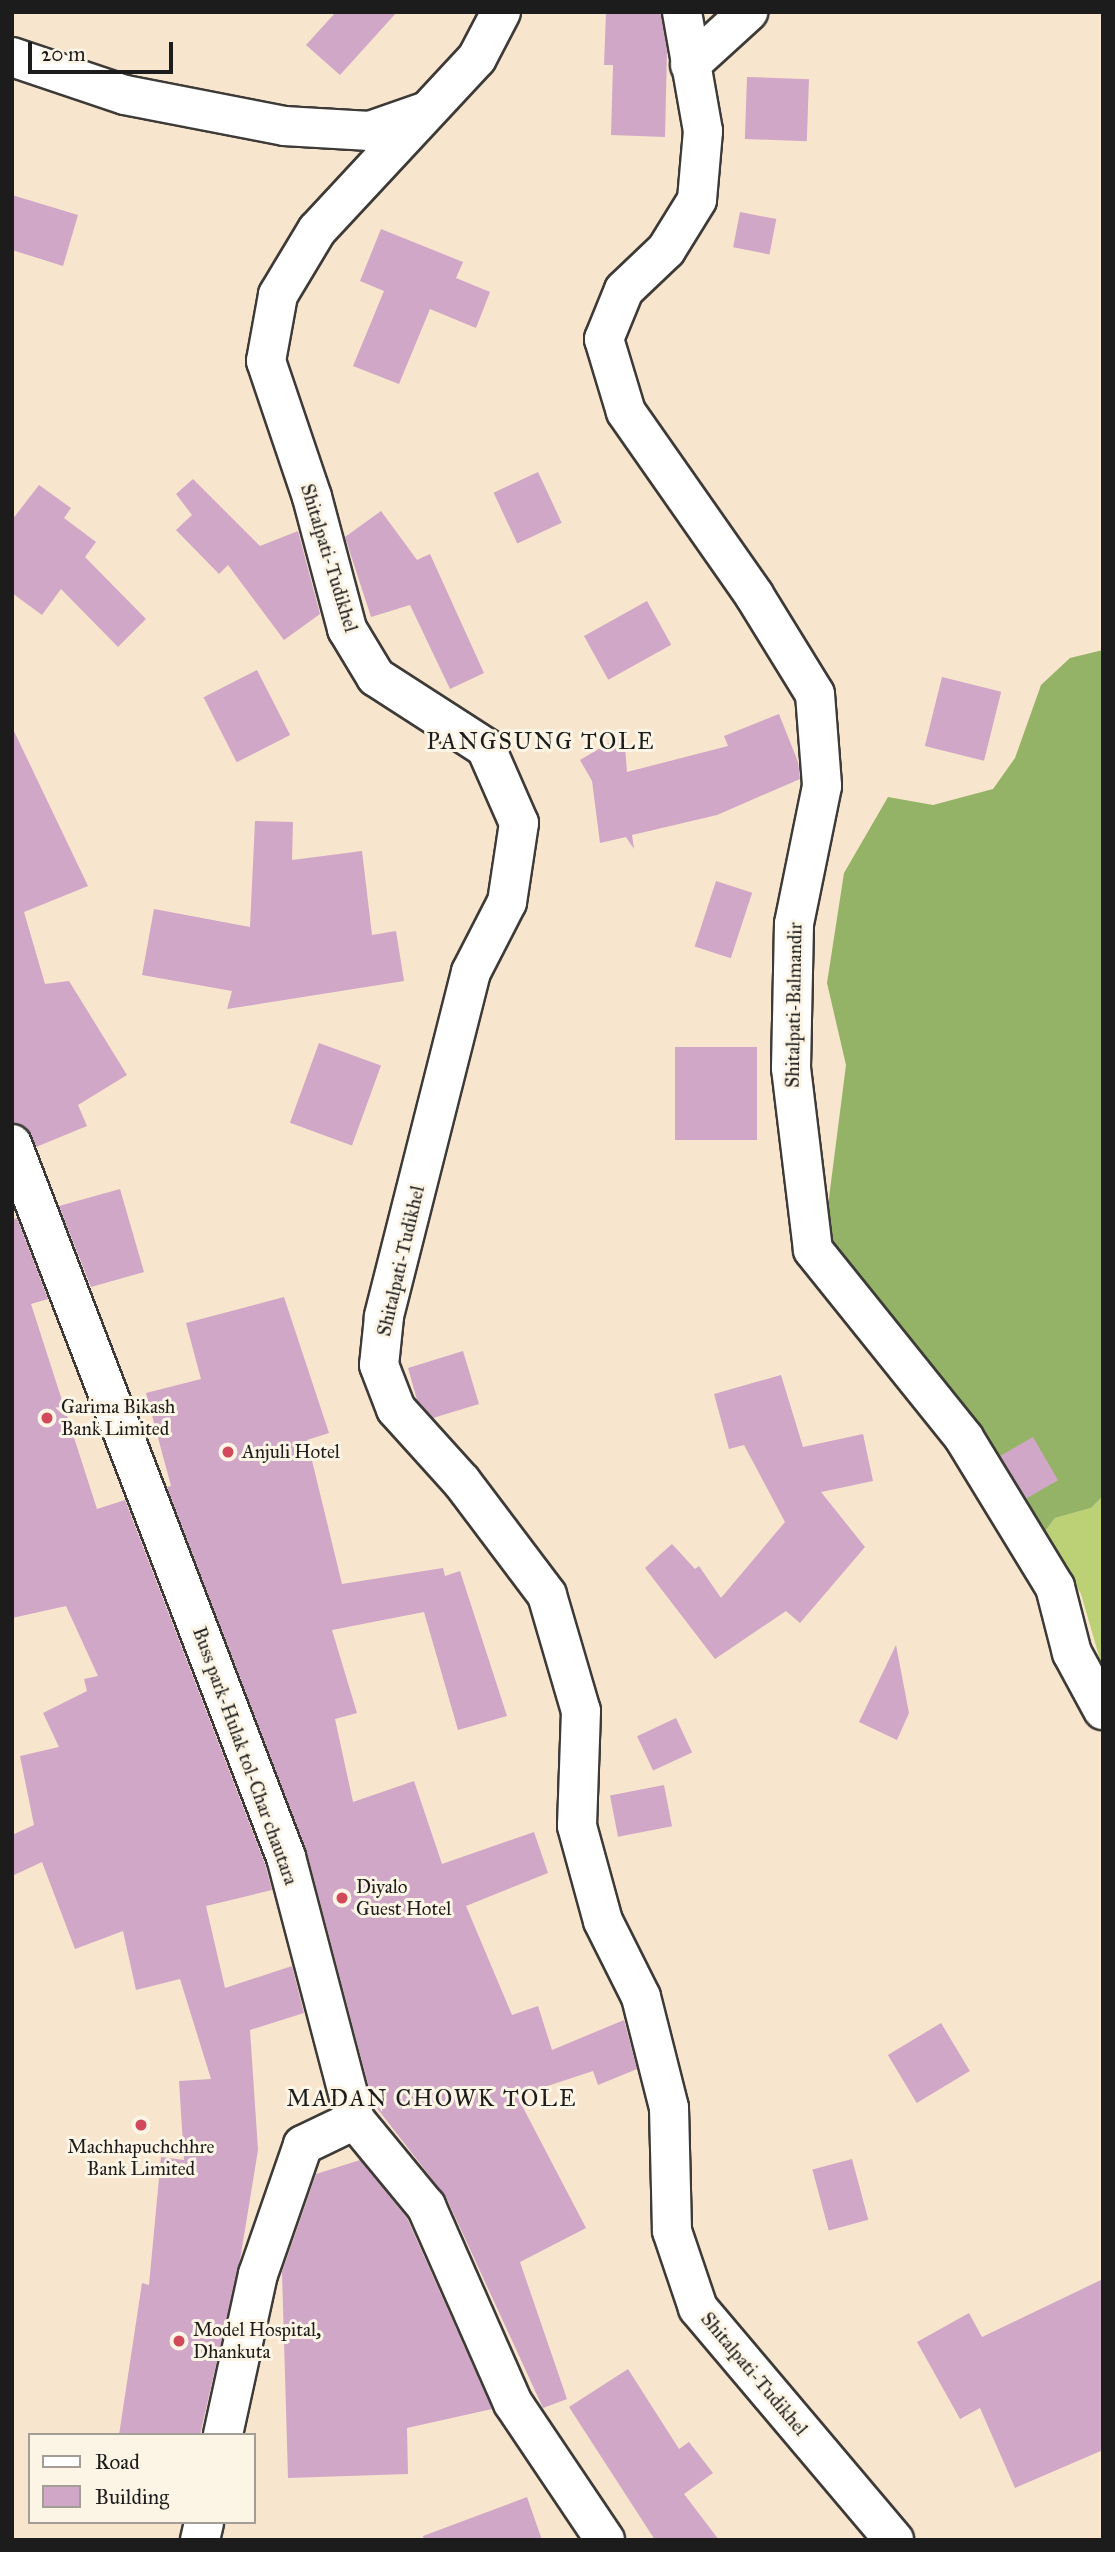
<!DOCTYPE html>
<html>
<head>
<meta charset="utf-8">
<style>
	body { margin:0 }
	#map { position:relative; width:1115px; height:2552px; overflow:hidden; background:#f7e5cd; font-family:"IM FELL Great Primer",serif }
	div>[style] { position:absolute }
	.green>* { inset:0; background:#bcd175 }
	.forest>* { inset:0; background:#95b366 }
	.building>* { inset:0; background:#d0a7c7; transform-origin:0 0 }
	.roads { filter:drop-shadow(2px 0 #3d3a37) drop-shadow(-2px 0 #3d3a37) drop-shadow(0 2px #3d3a37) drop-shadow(0 -2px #3d3a37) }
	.minor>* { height:38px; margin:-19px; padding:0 19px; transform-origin:19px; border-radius:19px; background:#fff }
	.dots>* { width:19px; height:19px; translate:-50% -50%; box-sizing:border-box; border:4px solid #fcf5e5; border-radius:50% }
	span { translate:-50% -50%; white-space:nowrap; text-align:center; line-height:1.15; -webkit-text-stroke:6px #fcf5e5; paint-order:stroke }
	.street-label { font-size:19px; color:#1c1c1c }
	.poi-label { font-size:19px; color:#1c1c1c }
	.left { translate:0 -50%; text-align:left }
	.quarter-label { font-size:23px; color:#1c1c1c; letter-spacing:2px }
	.frame { position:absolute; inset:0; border:14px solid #1c1c1c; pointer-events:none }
	.legend { position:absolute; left:28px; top:2433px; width:228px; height:91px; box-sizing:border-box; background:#fcf5e5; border:2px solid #a29e95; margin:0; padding:9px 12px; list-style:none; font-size:21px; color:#1c1c1c }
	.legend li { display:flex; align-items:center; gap:14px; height:35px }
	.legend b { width:35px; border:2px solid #a29e95 }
	.scale { position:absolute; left:28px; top:42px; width:145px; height:32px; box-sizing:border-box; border:4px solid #1c1c1c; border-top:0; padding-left:9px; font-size:21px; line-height:24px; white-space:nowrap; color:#1c1c1c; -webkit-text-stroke:5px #fcf5e5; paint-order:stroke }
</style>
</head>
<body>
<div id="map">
	<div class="green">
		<i style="clip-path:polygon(1103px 1496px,1103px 1670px,1081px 1594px,1043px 1534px,1055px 1518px,1091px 1508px)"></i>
	</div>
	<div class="forest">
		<i style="clip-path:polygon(1103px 650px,1103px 1496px,1091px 1508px,1055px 1518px,1043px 1534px,824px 1237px,846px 1065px,827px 983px,844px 873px,888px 797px,933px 805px,993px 789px,1015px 758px,1041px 685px,1070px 658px)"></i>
	</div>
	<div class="building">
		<i style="clip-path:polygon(336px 12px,397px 12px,340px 75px,306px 45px)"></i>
		<i style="clip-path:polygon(606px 12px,661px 12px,667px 51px,665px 137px,611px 135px,613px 65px,604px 65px)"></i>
		<i style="left:747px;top:77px;width:62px;height:62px;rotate:2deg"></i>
		<i style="clip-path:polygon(12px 195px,78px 215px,63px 266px,12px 250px)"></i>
		<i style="left:740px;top:212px;width:37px;height:36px;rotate:11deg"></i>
		<i style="clip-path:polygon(381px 229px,463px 262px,456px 278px,490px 292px,476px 328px,430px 309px,399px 384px,353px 366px,384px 291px,360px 281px)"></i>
		<i style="left:538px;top:472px;width:56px;height:49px;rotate:65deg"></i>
		<i style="clip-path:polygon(193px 479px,260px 546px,298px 531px,320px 614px,284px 640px,228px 565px,219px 574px,176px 530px,192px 515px,176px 494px)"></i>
		<i style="clip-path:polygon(39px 485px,71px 508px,64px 518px,96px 542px,85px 557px,146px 619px,118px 647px,61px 589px,42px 615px,12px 593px,12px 520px)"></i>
		<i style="clip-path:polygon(381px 511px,417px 560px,430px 554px,484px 673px,450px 689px,410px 605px,371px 617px,345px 537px)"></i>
		<i style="left:647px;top:601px;width:50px;height:72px;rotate:61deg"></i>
		<i style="left:257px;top:670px;width:73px;height:60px;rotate:63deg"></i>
		<i style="left:942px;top:677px;width:61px;height:71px;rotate:14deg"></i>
		<i style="clip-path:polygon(779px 714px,798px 762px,800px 779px,717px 815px,632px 835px,634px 849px,626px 837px,600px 843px,592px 781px,580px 760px,624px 734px,627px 772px,728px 746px,724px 736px)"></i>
		<i style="clip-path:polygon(12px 727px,88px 886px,24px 912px,45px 984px,69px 981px,127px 1075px,78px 1105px,87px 1126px,36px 1147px,26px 1127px,12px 1123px)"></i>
		<i style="clip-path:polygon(255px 821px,293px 822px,292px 860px,362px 851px,372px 935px,396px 931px,404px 981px,227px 1009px,232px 991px,142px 975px,154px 909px,250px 927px)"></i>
		<i style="left:716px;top:881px;width:38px;height:69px;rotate:18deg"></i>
		<i style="left:319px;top:1043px;width:66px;height:85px;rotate:20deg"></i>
		<i style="left:675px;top:1047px;width:82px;height:93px"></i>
		<i style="clip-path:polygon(120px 1189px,144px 1272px,91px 1287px,59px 1206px)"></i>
		<i style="clip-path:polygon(17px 1218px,48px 1299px,31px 1304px,97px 1509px,125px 1500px,265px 1864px,272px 1890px,206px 1906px,225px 1988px,292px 1966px,304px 2013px,250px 2030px,258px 2150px,240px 2260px,200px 2435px,119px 2435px,142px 2283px,149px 2285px,161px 2157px,184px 2160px,179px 2081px,211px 2079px,180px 1979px,136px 1990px,123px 1931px,75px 1949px,42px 1862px,12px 1876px,12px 1835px,34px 1825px,20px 1756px,59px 1747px,43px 1713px,87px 1691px,84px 1679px,98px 1676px,66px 1606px,12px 1618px,12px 1220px)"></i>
		<i style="clip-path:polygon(284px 1297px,329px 1433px,307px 1440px,342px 1584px,443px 1568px,445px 1576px,460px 1571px,507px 1716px,458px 1730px,424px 1612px,332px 1630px,357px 1713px,335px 1719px,353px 1802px,414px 1781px,442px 1864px,534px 1832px,548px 1873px,466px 1906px,512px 2015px,538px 2006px,552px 2050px,624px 2020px,637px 2069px,598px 2085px,593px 2071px,517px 2096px,586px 2228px,520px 2262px,567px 2399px,543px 2408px,446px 2197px,373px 2103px,306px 1849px,167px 1487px,171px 1486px,146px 1393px,201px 1379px,186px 1323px)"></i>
		<i style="clip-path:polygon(463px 1351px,479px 1404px,433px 1418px,417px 1400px,408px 1368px)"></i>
		<i style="clip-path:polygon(781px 1375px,803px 1447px,863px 1434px,873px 1481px,821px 1492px,865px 1547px,800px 1623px,786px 1611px,715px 1659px,645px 1568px,672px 1544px,695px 1569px,699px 1566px,721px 1598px,785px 1522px,744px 1445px,729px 1449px,714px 1394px)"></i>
		<i style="left:1033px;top:1437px;width:50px;height:38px;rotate:60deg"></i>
		<i style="clip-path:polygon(896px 1645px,909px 1713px,897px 1740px,859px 1722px)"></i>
		<i style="left:676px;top:1718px;width:38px;height:43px;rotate:65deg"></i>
		<i style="left:664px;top:1785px;width:42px;height:55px;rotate:79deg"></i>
		<i style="left:941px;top:2023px;width:56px;height:62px;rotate:59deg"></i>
		<i style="left:852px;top:2159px;width:63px;height:41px;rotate:75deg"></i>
		<i style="clip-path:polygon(360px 2160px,407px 2218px,492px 2409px,407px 2428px,408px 2474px,288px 2478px,282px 2272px,316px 2174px)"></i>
		<i style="clip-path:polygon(1103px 2279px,1103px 2450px,1015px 2488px,980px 2408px,960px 2419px,917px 2342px,969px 2313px,982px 2337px)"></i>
		<i style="clip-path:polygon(628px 2369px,679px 2449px,689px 2442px,713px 2473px,684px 2494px,719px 2540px,655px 2540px,569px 2407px)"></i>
		<i style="clip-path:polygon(527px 2497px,542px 2540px,424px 2540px,423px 2536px)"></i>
	</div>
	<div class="roads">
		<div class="minor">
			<i style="left:501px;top:12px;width:52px;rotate:117.6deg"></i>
			<i style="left:477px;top:58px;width:235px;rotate:132.9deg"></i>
			<i style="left:317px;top:230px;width:76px;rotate:121deg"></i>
			<i style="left:278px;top:295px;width:67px;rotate:100.3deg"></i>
			<i style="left:266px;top:361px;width:144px;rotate:71.3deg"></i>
			<i style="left:312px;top:497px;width:137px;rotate:75.1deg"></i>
			<i style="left:347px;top:629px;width:56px;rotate:58.9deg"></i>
			<i style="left:376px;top:677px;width:131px;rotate:32.8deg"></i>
			<i style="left:486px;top:748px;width:82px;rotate:66.3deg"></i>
			<i style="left:519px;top:823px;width:80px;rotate:98.6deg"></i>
			<i style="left:507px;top:902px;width:79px;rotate:117.2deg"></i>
			<i style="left:471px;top:972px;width:356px;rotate:104.2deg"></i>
			<i style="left:384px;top:1317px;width:48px;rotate:95.9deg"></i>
			<i style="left:379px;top:1365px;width:47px;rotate:68.9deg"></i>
			<i style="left:396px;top:1409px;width:98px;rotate:47.9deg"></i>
			<i style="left:462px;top:1482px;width:141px;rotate:53deg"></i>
			<i style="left:547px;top:1595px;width:121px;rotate:73.7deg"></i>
			<i style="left:581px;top:1711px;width:115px;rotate:92deg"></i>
			<i style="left:577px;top:1826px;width:98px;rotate:74.7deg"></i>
			<i style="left:603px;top:1921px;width:85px;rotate:63.4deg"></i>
			<i style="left:641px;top:1997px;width:114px;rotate:75.8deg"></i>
			<i style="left:669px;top:2108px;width:123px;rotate:88.6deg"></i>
			<i style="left:672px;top:2231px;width:81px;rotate:71.3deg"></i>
			<i style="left:698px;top:2308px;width:304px;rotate:49.8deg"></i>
			<i style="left:682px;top:12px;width:121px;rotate:80deg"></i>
			<i style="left:703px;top:131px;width:69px;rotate:95deg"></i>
			<i style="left:697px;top:200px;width:59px;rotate:121.8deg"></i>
			<i style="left:666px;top:250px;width:58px;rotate:136.4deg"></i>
			<i style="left:624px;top:290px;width:53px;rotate:112.2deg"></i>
			<i style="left:604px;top:339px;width:76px;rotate:73.2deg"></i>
			<i style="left:626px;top:412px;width:223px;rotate:55deg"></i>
			<i style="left:754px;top:595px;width:116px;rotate:58.4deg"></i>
			<i style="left:815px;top:694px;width:92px;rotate:85.6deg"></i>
			<i style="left:822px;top:786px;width:141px;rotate:101.5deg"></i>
			<i style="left:794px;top:924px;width:144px;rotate:91.2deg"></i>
			<i style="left:791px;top:1068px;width:183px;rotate:83.1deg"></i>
			<i style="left:813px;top:1250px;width:241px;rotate:51.2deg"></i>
			<i style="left:964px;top:1438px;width:175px;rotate:58.6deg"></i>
			<i style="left:1055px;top:1587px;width:68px;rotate:75.6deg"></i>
			<i style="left:1072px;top:1653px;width:65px;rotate:61.5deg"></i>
			<i style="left:12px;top:57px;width:119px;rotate:18.6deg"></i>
			<i style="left:125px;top:95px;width:162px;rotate:11deg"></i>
			<i style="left:284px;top:126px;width:86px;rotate:3.3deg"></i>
			<i style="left:370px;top:131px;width:57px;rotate:-19.4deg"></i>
			<i style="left:690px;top:65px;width:79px;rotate:-42.4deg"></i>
			<i style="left:12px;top:1144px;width:764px;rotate:68.98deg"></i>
			<i style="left:286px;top:1857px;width:272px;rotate:75.3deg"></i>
			<i style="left:355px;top:2120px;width:58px;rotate:154.3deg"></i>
			<i style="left:303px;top:2145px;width:137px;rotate:109.2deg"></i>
			<i style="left:258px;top:2274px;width:165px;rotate:102.3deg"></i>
			<i style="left:355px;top:2120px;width:112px;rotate:50.5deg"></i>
			<i style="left:426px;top:2206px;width:215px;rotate:66.2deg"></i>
			<i style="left:513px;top:2403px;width:165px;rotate:56.1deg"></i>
			<i style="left:200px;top:2540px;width:18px;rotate:-77deg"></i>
		</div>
	</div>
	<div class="dots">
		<i style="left:47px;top:1418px;background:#d1495b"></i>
		<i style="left:228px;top:1452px;background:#d1495b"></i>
		<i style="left:342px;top:1898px;background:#d1495b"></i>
		<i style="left:141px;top:2125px;background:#d1495b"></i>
		<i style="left:179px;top:2341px;background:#d1495b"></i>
	</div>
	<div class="street-label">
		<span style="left:329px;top:558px;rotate:73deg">Shitalpati-Tudikhel</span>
		<span style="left:794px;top:1005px;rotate:-89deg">Shitalpati-Balmandir</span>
		<span style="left:401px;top:1261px;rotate:-77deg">Shitalpati-Tudikhel</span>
		<span style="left:245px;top:1756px;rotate:70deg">Buss park-Hulak tol-Char chautara</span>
		<span style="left:754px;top:2374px;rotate:50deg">Shitalpati-Tudikhel</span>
	</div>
	<div class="poi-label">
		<span class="left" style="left:61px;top:1418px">Garima Bikash<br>Bank Limited</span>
		<span class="left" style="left:242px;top:1452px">Anjuli Hotel</span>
		<span class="left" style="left:356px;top:1898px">Diyalo<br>Guest Hotel</span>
		<span style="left:141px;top:2158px">Machhapuchchhre<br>Bank Limited</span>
		<span class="left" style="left:193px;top:2341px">Model Hospital,<br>Dhankuta</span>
	</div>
	<div class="quarter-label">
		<span style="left:541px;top:741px">PANGSUNG TOLE</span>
		<span style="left:432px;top:2098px">MADAN CHOWK TOLE</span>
	</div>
	<div class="frame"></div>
	<ul class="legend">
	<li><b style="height:9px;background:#fff"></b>Road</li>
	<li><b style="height:19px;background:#d0a7c7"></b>Building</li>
	</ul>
	<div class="scale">20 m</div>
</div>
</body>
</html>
